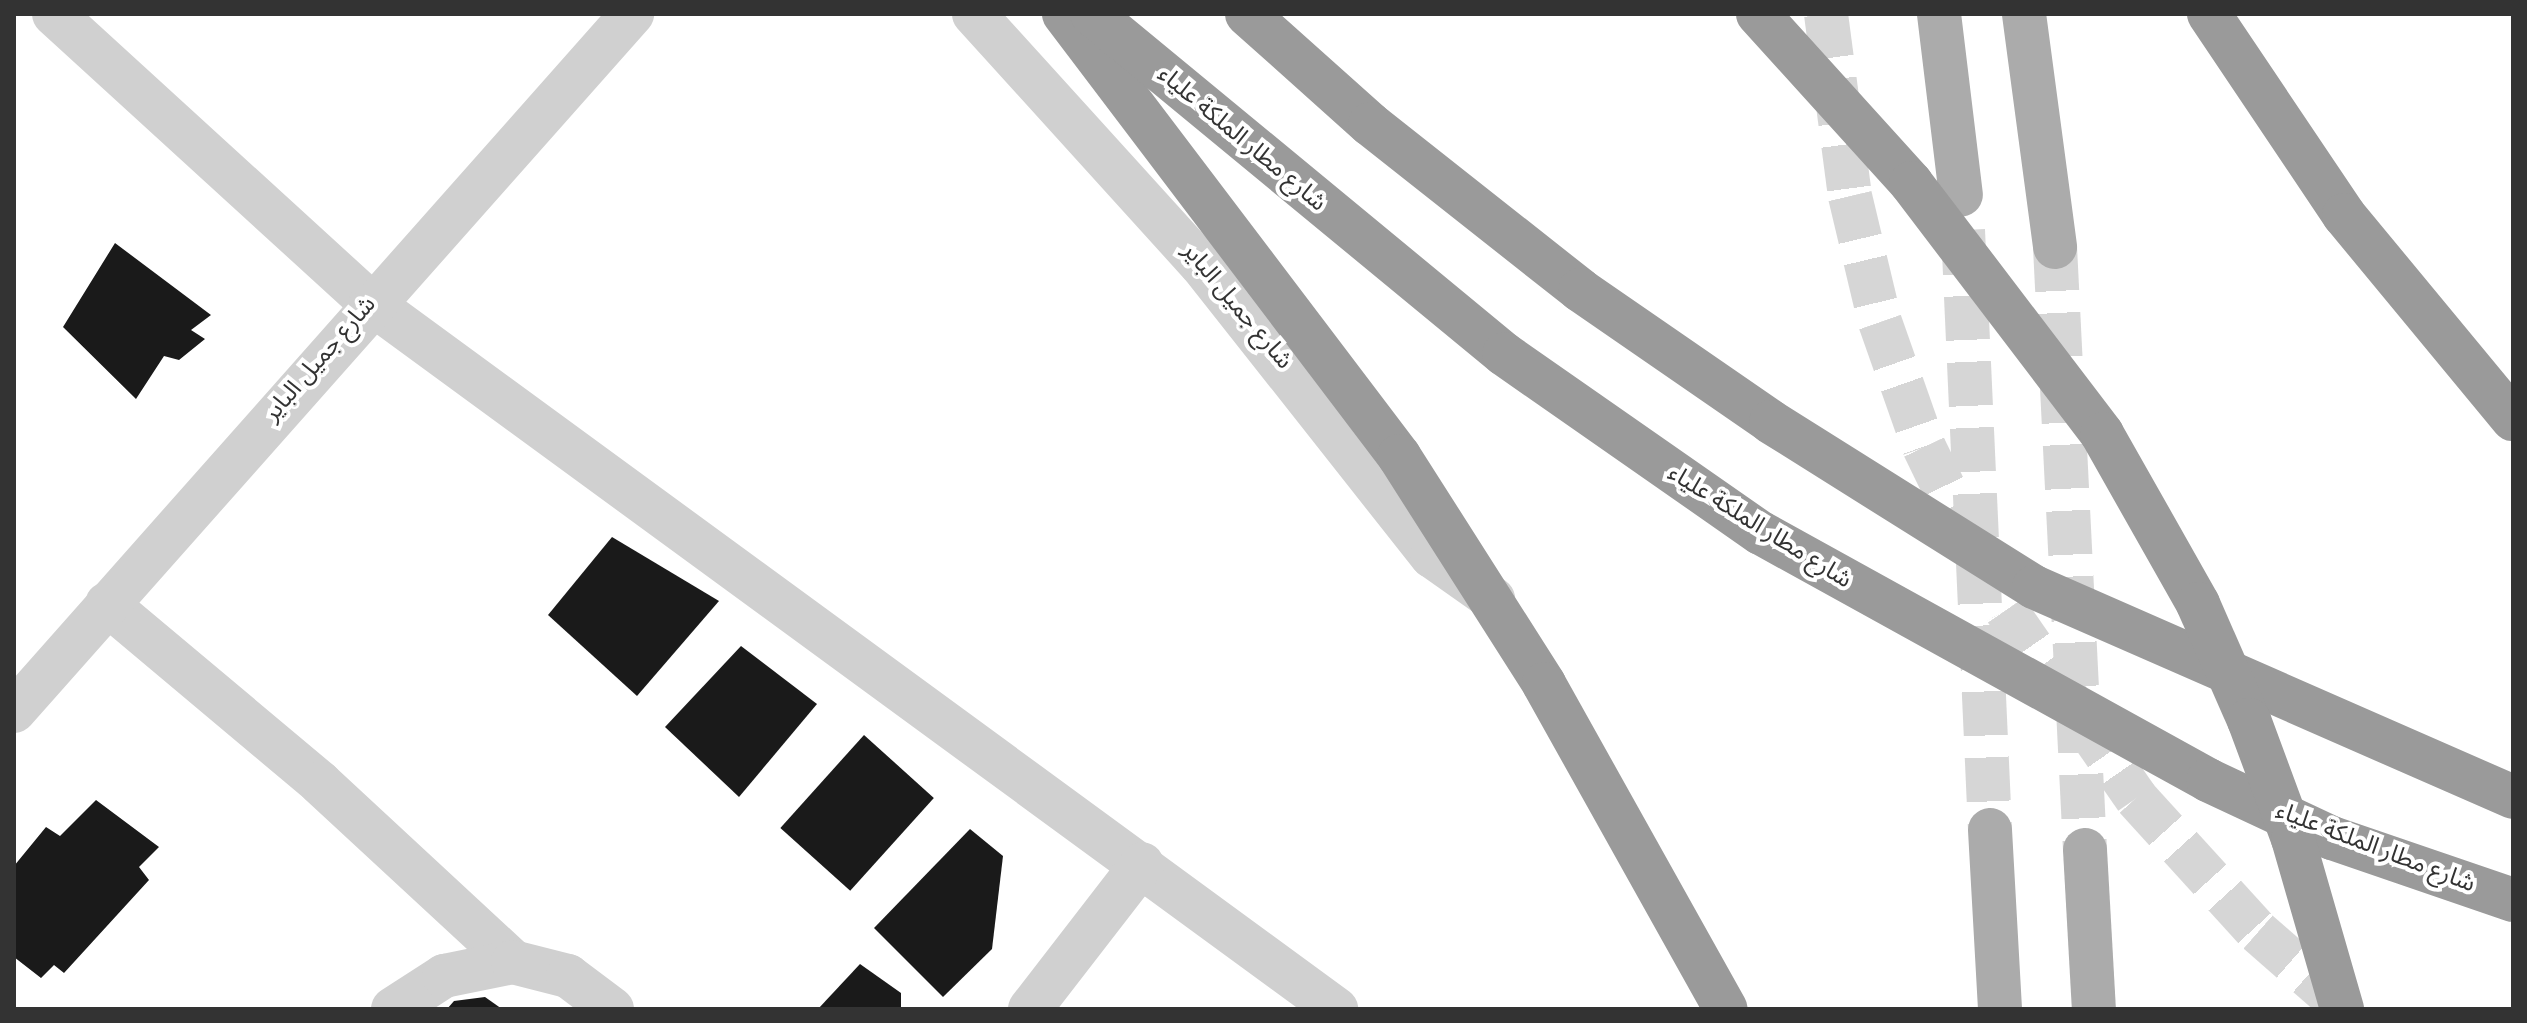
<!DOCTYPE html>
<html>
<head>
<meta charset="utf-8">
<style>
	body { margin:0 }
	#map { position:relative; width:2527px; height:1023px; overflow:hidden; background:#fff; font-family:Overpass,"Noto Sans Arabic",sans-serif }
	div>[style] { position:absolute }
	.building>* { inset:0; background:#1a1a1a; transform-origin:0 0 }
	.primary-tunnel>* { height:44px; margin-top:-22px; transform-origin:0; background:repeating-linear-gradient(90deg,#d6d6d6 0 44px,transparent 0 66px) }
	.highway-tunnel>* { height:44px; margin-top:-22px; transform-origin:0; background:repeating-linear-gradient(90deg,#d6d6d6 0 44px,transparent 0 66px) }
	.street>* { height:44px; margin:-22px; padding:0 22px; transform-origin:22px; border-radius:22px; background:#d0d0d0 }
	.primary>* { height:44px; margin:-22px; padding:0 22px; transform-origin:22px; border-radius:22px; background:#ababab }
	.highway>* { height:44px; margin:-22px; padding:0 22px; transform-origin:22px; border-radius:22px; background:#9a9a9a }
	.highway-bridge>* { height:44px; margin:-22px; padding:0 22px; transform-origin:22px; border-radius:22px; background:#9a9a9a }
	span { translate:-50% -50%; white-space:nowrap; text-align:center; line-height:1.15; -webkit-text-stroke:8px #fff; paint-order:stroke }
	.street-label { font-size:24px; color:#333 }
	.frame { position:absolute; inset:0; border:16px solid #333; pointer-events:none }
</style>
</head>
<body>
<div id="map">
	<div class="building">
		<i style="clip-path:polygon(115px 243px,211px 315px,191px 330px,205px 339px,179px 360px,164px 356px,136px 399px,63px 327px)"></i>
		<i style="clip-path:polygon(612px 537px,719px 601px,637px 696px,548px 615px)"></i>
		<i style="clip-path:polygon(741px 646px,817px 704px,739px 797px,665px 727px)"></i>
		<i style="left:864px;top:735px;width:94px;height:125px;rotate:42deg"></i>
		<i style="clip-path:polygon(96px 800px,159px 847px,139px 867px,149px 880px,64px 973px,54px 965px,41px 978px,14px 957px,14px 866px,46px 827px,60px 836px)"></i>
		<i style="clip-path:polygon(970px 829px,1003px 856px,992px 949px,943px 997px,874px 928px)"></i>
		<i style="clip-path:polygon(860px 964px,901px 993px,901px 1009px,818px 1009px)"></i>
		<i style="clip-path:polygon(485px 997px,502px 1009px,447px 1009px,454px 1001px)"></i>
	</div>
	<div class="primary-tunnel">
		<i style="left:1963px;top:230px;width:601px;rotate:87.42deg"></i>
		<i style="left:2055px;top:247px;width:604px;rotate:87.15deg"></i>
	</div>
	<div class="highway-tunnel">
		<i style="left:1826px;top:14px;width:184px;rotate:82.5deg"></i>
		<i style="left:1850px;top:196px;width:130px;rotate:76.6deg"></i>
		<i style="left:1880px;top:322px;width:133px;rotate:70.6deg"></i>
		<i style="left:1924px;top:447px;width:117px;rotate:64.1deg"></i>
		<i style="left:1975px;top:552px;width:66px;rotate:61.9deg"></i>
		<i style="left:2006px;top:610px;width:229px;rotate:55.3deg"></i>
		<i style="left:2136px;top:798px;width:181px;rotate:47.7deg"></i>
		<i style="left:2258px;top:932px;width:117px;rotate:41.2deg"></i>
	</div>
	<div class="street">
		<i style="left:54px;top:14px;width:429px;rotate:42.4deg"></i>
		<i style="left:371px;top:303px;width:1196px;rotate:36.19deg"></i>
		<i style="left:974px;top:14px;width:338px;rotate:47.8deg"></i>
		<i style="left:1201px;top:264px;width:372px;rotate:51.7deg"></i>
		<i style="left:1432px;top:556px;width:75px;rotate:35.2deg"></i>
		<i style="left:107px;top:604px;width:278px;rotate:40deg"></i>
		<i style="left:320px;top:783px;width:263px;rotate:42.8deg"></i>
		<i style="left:14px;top:711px;width:932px;rotate:-48.44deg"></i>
		<i style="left:393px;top:1009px;width:61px;rotate:-32.9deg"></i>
		<i style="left:444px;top:976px;width:70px;rotate:-11.5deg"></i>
		<i style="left:513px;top:962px;width:57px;rotate:14.3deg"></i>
		<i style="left:568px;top:976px;width:55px;rotate:36.9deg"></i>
		<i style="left:1030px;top:1009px;width:183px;rotate:-52.3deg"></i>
	</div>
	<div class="primary">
		<i style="left:1939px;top:14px;width:182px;rotate:83.1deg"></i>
		<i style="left:2024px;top:14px;width:235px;rotate:82.4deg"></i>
		<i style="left:1990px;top:830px;width:179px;rotate:86.8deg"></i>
		<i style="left:2085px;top:850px;width:159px;rotate:86.8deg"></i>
	</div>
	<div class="highway">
		<i style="left:1064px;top:14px;width:555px;rotate:52.84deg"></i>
		<i style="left:1399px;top:456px;width:270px;rotate:57.5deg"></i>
		<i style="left:1544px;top:684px;width:372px;rotate:60.8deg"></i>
		<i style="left:1092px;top:14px;width:534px;rotate:39.53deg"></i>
		<i style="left:1504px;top:354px;width:313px;rotate:34.9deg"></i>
		<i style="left:1761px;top:533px;width:511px;rotate:28.92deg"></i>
		<i style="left:2208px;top:780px;width:137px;rotate:25.1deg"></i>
		<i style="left:2332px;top:838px;width:191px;rotate:18.9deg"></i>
		<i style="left:1247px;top:14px;width:165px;rotate:41.8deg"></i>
		<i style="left:1370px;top:124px;width:268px;rotate:38.3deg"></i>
		<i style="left:1580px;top:290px;width:232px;rotate:34.6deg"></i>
		<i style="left:1771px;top:422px;width:310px;rotate:32.1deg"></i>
		<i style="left:2034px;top:587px;width:523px;rotate:23.67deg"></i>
		<i style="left:2209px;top:14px;width:242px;rotate:56.1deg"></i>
		<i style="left:2344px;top:215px;width:265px;rotate:50.4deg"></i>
	</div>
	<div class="highway-bridge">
		<i style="left:1758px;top:14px;width:228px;rotate:47.8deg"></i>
		<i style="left:1911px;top:183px;width:315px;rotate:52.7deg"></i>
		<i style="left:2102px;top:434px;width:195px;rotate:60.5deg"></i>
		<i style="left:2198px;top:604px;width:127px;rotate:66.3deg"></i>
		<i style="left:2249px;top:720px;width:127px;rotate:69.7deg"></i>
		<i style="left:2293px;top:839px;width:177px;rotate:73.9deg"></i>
	</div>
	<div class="street-label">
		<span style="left:1241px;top:140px;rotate:40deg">شارع مطار الملكة علياء</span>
		<span style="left:1236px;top:307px;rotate:50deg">شارع جميل الباير</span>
		<span style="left:321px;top:360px;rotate:-49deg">شارع جميل الباير</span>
		<span style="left:1759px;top:528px;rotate:32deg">شارع مطار الملكة علياء</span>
		<span style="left:2375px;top:849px;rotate:21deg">شارع مطار الملكة علياء</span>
	</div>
	<div class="frame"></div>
</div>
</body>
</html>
